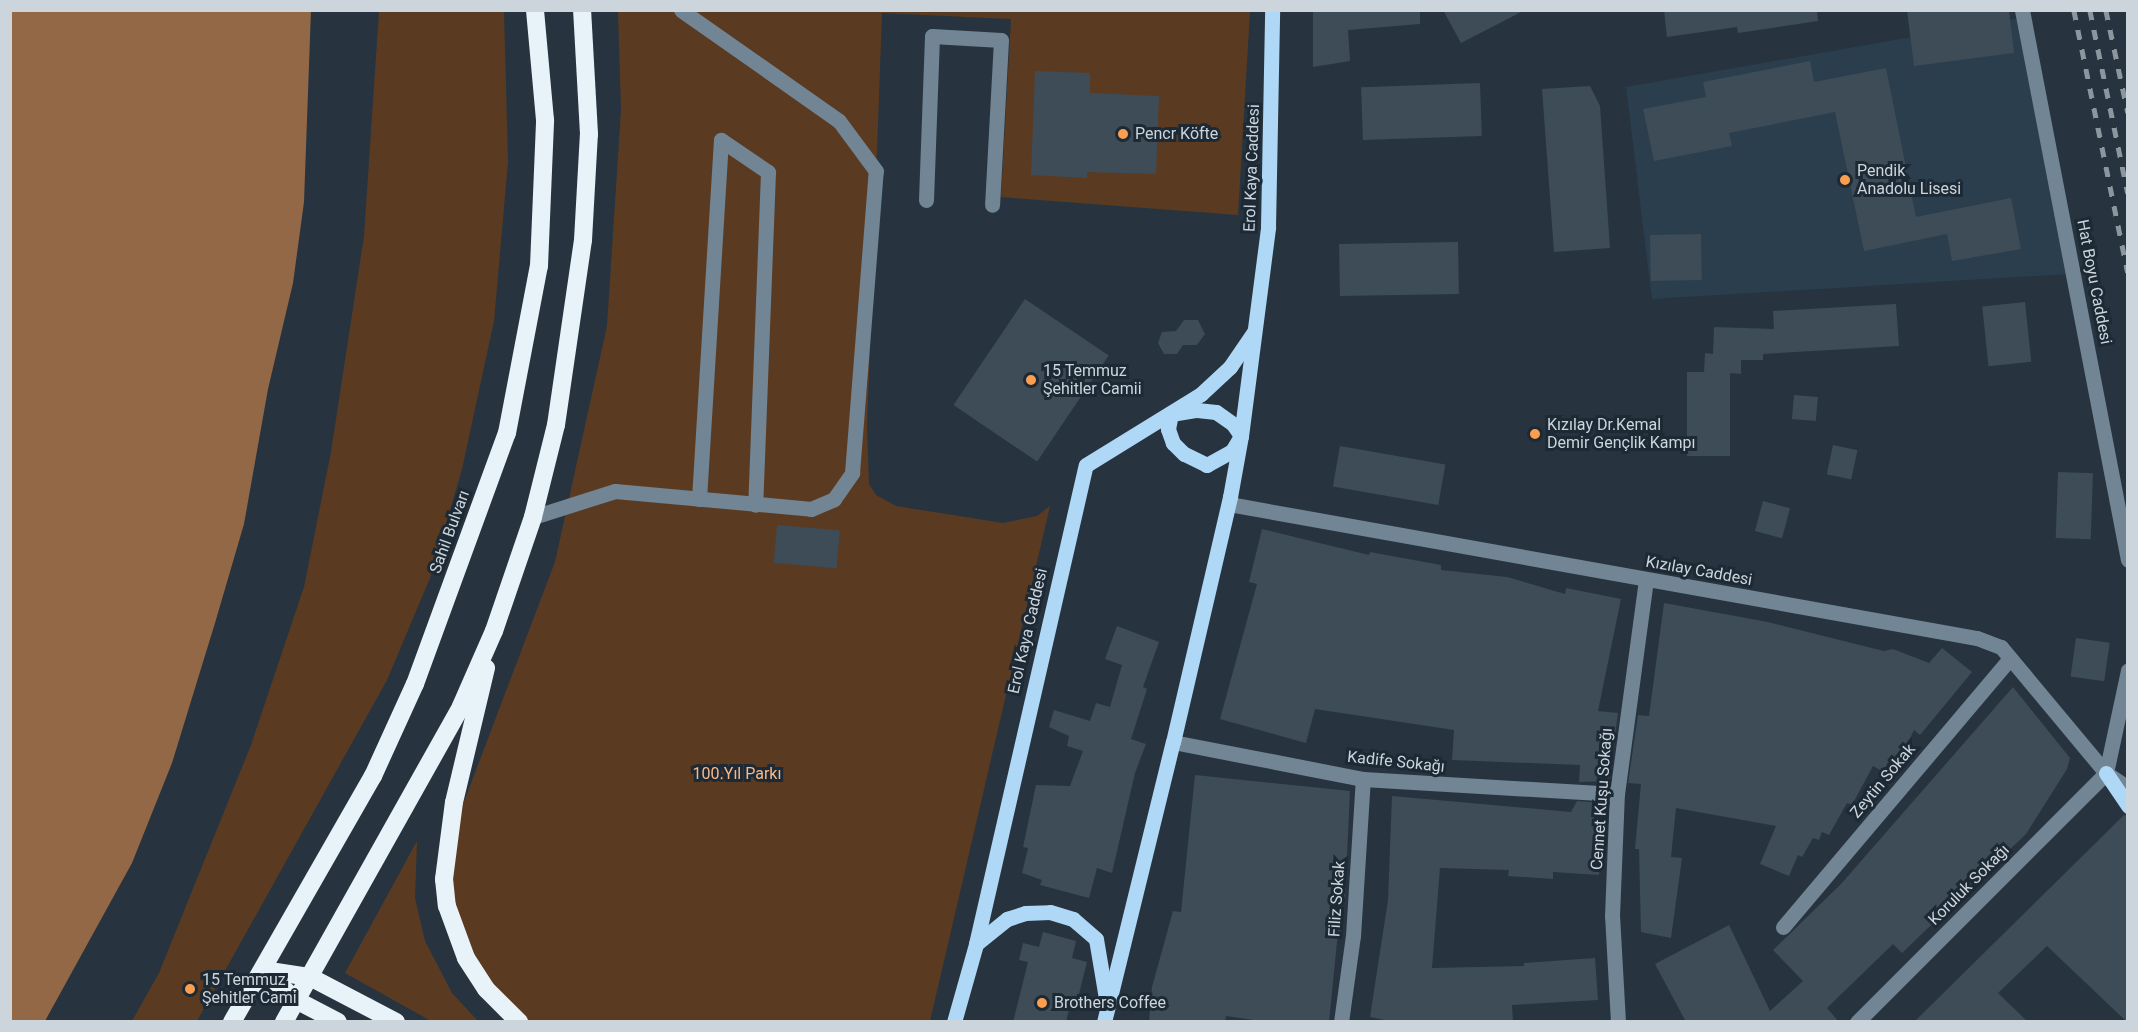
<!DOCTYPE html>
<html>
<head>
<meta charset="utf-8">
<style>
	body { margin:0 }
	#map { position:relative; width:2138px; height:1032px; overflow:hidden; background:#27343f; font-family:Roboto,sans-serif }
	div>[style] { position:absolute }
	.built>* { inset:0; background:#2a3e4d }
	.green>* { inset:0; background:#5a3b22 }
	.water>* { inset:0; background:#926847 }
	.building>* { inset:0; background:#3d4c57; transform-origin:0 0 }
	.minor>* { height:15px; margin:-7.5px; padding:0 7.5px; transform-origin:7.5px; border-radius:7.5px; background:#728594 }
	.major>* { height:15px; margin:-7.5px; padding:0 7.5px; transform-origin:7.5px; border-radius:7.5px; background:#afd7f6 }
	.highway>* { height:18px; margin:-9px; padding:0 9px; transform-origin:9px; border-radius:9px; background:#e8f2f9 }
	.rail>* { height:4.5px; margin-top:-2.25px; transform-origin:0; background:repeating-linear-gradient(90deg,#8b969e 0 10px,transparent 0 20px) }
	.dots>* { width:16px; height:16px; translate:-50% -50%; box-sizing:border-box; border:3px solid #1d2a35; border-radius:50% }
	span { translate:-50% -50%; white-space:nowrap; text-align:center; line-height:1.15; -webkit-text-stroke:6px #1d2a35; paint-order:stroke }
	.poi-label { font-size:16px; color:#ccd5dc }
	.left { translate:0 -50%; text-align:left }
	.street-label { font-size:16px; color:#ccd5dc }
	.park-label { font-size:16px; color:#fab885 }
	.frame { position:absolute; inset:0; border:12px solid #ccd5dc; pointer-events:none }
</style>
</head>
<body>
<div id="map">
	<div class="built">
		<i style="clip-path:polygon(2026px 17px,2068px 274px,1652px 299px,1626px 87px)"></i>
	</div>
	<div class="green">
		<i style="clip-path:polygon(379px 11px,504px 11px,508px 162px,494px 321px,462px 469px,430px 578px,387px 680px,197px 1021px,132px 1021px,159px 973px,251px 745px,304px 587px,331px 452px,364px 236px)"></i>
		<i style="clip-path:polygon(618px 11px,1250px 11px,1238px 215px,1001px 197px,1011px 19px,882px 13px,867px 427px,869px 484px,876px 495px,896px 506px,1003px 523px,1037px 516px,1050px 506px,930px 1021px,528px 1022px,487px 984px,457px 934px,448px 844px,555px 562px,607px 326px,621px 110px)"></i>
		<i style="clip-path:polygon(417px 841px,415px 898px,425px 941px,452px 993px,478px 1021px,431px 1021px,345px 973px)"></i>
	</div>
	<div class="water">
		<i style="clip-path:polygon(311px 10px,304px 202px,293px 283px,268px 389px,244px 524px,215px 623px,172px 763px,132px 863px,45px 1021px,11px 1021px,11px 11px)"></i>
	</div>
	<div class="building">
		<i style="clip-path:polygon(1313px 10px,1420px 10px,1420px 24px,1348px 30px,1350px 61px,1313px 67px)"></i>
		<i style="clip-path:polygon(1443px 10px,1525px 10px,1461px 43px)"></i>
		<i style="clip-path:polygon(1664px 10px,1817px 10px,1818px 21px,1738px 33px,1737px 27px,1667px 37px)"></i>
		<i style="clip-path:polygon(1907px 10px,2009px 10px,2014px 53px,1914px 66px)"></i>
		<i style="clip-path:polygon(1810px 61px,1814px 82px,1886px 68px,1916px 217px,2011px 198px,2021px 249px,1952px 261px,1947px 234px,1864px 251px,1835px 112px,1729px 133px,1732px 146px,1654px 161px,1643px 109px,1706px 97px,1703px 82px)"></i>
		<i style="clip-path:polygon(1035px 71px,1090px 73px,1090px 93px,1159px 96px,1156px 174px,1087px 172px,1087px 178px,1031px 175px)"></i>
		<i style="left:1480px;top:83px;width:53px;height:119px;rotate:88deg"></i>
		<i style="clip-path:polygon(1590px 86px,1600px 106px,1610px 248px,1554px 252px,1542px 89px)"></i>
		<i style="left:1701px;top:234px;width:46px;height:51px;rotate:89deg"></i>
		<i style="left:1458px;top:242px;width:52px;height:119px;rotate:89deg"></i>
		<i style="left:1025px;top:299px;width:101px;height:128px;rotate:34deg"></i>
		<i style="left:2025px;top:302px;width:60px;height:43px;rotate:84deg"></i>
		<i style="clip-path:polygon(1896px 304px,1899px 346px,1763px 354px,1763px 360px,1741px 360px,1741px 374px,1730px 373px,1730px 456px,1687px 456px,1687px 372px,1704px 372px,1705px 353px,1713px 354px,1714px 327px,1774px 329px,1773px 311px)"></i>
		<i style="clip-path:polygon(1184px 320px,1198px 320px,1205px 334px,1197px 345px,1183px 345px,1177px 354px,1164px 354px,1158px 343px,1162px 332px,1176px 331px)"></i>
		<i style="left:1794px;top:395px;width:24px;height:24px;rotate:5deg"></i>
		<i style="left:1833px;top:445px;width:25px;height:30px;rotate:12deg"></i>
		<i style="left:1340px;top:446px;width:107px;height:41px;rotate:10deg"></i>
		<i style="left:2058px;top:472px;width:35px;height:66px;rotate:2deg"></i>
		<i style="left:1763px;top:501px;width:28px;height:31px;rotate:15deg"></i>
		<i style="left:777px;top:525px;width:63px;height:38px;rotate:5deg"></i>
		<i style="clip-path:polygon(1262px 529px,1369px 555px,1370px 552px,1441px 565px,1441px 570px,1507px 577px,1565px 594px,1566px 588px,1621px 599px,1598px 711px,1618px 713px,1609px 781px,1579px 782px,1580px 765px,1452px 760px,1454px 730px,1315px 709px,1306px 743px,1220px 719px,1257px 584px,1249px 582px)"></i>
		<i style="clip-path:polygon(1664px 603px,1768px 622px,1884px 651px,1893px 649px,1929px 663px,1942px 648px,1972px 672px,1920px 735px,1914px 730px,1906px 747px,1888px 762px,1883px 772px,1873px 766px,1852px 805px,1847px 803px,1829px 835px,1822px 832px,1819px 840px,1813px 838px,1802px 857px,1798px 855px,1789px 876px,1760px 864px,1776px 826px,1676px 808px,1671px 857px,1682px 858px,1671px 938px,1641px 932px,1639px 849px,1635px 849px,1641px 784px,1628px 783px,1638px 715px,1649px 716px)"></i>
		<i style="clip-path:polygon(1117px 626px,1159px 642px,1143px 687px,1147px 689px,1131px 739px,1146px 744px,1135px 773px,1112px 873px,1097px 868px,1089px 898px,1040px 885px,1042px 880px,1022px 873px,1028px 848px,1023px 847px,1036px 785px,1070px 786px,1083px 751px,1067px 746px,1069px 736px,1049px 727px,1054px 710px,1090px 721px,1096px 703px,1110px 707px,1122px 665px,1105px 659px)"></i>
		<i style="left:2076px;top:638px;width:34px;height:39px;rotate:8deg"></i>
		<i style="clip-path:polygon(2013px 687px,2070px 758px,2067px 769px,2026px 834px,1902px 953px,1893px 944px,1827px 1008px,1839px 1022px,1686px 1022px,1655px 964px,1729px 925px,1770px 1011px,1803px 981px,1773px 950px,1841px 884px)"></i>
		<i style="clip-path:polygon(1195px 775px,1350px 791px,1345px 899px,1339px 900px,1341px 931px,1338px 932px,1329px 1022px,1267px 1022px,1226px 1016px,1225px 1022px,1149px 1022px,1152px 987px,1173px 911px,1181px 912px)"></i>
		<i style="clip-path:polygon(1392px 796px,1571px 812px,1577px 801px,1603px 803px,1599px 875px,1553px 872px,1553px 879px,1508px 876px,1509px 870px,1440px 868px,1432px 968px,1524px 966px,1524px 963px,1595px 958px,1598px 1000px,1512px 1005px,1513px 1022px,1395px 1022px,1370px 1017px,1388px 900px)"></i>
		<i style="clip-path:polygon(2124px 815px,2127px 816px,2127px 1022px,2047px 946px,1998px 993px,2028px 1022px,1914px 1022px)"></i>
		<i style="clip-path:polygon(1043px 932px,1076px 941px,1072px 958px,1087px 962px,1078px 998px,1072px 996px,1066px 1022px,1013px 1022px,1028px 962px,1019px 960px,1023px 943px,1039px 947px)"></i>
	</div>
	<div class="minor">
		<i style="left:2022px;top:10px;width:560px;rotate:79.09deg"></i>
		<i style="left:926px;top:200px;width:164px;rotate:-87.9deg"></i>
		<i style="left:932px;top:36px;width:69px;rotate:3.3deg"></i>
		<i style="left:1001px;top:40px;width:165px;rotate:93.1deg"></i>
		<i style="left:699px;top:499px;width:360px;rotate:-86.5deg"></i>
		<i style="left:721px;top:140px;width:57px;rotate:34.2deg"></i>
		<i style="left:768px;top:172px;width:333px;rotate:92.2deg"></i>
		<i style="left:1229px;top:504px;width:760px;rotate:10.16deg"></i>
		<i style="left:1977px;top:638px;width:26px;rotate:21deg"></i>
		<i style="left:2001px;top:647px;width:164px;rotate:50.2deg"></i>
		<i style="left:2106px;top:773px;width:27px;rotate:34deg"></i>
		<i style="left:533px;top:517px;width:86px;rotate:-17.6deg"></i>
		<i style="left:615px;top:491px;width:197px;rotate:5.2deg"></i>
		<i style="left:811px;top:509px;width:25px;rotate:-23deg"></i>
		<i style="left:834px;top:499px;width:32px;rotate:-55deg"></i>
		<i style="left:852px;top:473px;width:303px;rotate:-85.5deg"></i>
		<i style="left:876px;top:171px;width:62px;rotate:-126.5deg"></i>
		<i style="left:839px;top:121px;width:193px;rotate:-144.9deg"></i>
		<i style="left:1173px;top:742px;width:194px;rotate:11deg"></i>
		<i style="left:1363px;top:779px;width:254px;rotate:3.4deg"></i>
		<i style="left:2106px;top:773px;width:105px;rotate:-77.9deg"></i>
		<i style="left:1783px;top:927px;width:352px;rotate:-49.8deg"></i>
		<i style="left:1341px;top:1022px;width:87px;rotate:-82.1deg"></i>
		<i style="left:1353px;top:936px;width:157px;rotate:-86.4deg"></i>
		<i style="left:1618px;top:1022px;width:106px;rotate:-93.2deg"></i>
		<i style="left:1612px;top:916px;width:122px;rotate:-87.7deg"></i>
		<i style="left:1617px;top:794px;width:216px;rotate:-82.3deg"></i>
		<i style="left:1857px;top:1022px;width:352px;rotate:-45deg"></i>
	</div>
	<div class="major">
		<i style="left:1197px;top:410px;width:19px;rotate:6deg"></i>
		<i style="left:1216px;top:412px;width:21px;rotate:35deg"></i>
		<i style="left:1233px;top:424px;width:14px;rotate:56deg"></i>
		<i style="left:1241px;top:436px;width:17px;rotate:121deg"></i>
		<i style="left:1232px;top:451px;width:29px;rotate:151deg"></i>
		<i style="left:1207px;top:465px;width:25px;rotate:-154deg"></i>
		<i style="left:1184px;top:454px;width:16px;rotate:-135deg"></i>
		<i style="left:1173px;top:443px;width:15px;rotate:-110deg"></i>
		<i style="left:1168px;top:429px;width:15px;rotate:-79deg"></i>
		<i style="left:1171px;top:414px;width:26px;rotate:-9deg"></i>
		<i style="left:2106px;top:773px;width:40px;rotate:56deg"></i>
		<i style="left:976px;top:944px;width:40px;rotate:-39deg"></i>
		<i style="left:1007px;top:919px;width:19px;rotate:-18deg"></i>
		<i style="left:1025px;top:913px;width:25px;rotate:-2deg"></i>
		<i style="left:1050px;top:912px;width:24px;rotate:17deg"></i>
		<i style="left:1073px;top:919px;width:30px;rotate:41deg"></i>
		<i style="left:1096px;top:939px;width:60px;rotate:80.4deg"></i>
		<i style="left:954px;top:1022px;width:81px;rotate:-74.2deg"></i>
		<i style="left:976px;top:944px;width:491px;rotate:-77.1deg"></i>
		<i style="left:1086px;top:465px;width:135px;rotate:-31.7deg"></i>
		<i style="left:1201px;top:394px;width:40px;rotate:-43deg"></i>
		<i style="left:1230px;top:367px;width:42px;rotate:-55.6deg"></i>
		<i style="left:1104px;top:1022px;width:288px;rotate:-76.2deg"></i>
		<i style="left:1173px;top:742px;width:252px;rotate:-76.9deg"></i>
		<i style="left:1230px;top:497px;width:62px;rotate:-79.8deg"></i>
		<i style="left:1241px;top:436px;width:211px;rotate:-82.6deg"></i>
		<i style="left:1268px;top:227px;width:217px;rotate:-88.9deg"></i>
	</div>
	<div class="highway">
		<i style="left:486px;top:668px;width:138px;rotate:103.4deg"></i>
		<i style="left:454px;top:802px;width:78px;rotate:97.4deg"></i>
		<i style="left:444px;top:879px;width:27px;rotate:84deg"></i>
		<i style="left:447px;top:906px;width:55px;rotate:69.9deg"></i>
		<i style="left:466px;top:958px;width:37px;rotate:57deg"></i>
		<i style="left:486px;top:989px;width:47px;rotate:45deg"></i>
		<i style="left:263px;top:970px;width:48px;rotate:8.5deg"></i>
		<i style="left:310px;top:977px;width:97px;rotate:27.6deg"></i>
		<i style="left:263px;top:970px;width:45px;rotate:42.3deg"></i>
		<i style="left:296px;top:1000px;width:47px;rotate:27.6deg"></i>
		<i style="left:232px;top:1022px;width:284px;rotate:-60.2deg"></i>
		<i style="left:373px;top:776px;width:101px;rotate:-65.5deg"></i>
		<i style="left:415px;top:684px;width:267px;rotate:-69.9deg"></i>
		<i style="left:507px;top:433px;width:170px;rotate:-79.2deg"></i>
		<i style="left:539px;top:266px;width:146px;rotate:-87.6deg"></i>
		<i style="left:545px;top:120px;width:110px;rotate:-95.2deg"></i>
		<i style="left:284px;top:1022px;width:362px;rotate:-60.7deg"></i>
		<i style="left:461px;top:706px;width:82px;rotate:-66.3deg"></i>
		<i style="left:494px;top:631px;width:120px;rotate:-71.1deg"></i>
		<i style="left:533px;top:517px;width:95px;rotate:-76deg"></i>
		<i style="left:556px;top:425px;width:187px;rotate:-81.7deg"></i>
		<i style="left:583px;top:240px;width:106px;rotate:-86.8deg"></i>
		<i style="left:589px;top:134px;width:124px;rotate:-93.2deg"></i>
	</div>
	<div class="rail">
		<i style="left:2074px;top:10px;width:268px;rotate:78.4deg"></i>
		<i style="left:2090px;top:10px;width:187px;rotate:78.3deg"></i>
		<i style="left:2106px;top:10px;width:105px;rotate:77.9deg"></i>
	</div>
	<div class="dots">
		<i style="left:1123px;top:134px;background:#fb9e50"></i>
		<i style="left:1845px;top:180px;background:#fb9e50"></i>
		<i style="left:1031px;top:380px;background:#fb9e50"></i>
		<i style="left:1535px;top:434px;background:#fb9e50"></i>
		<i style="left:190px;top:989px;background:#fb9e50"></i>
		<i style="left:1042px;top:1003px;background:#fb9e50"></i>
	</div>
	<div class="poi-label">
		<span class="left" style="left:1135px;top:134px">Pencr Köfte</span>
		<span class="left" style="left:1857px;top:180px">Pendik<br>Anadolu Lisesi</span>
		<span class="left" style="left:1043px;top:380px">15 Temmuz<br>Şehitler Camii</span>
		<span class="left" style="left:1547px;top:434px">Kızılay Dr.Kemal<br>Demir Gençlik Kampı</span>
		<span class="left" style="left:202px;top:989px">15 Temmuz<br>Şehitler Cami</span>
		<span class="left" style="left:1054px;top:1003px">Brothers Coffee</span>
	</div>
	<div class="street-label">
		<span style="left:1252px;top:168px;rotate:-88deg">Erol Kaya Caddesi</span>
		<span style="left:2094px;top:282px;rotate:79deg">Hat Boyu Caddesi</span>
		<span style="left:450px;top:532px;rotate:-70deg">Sahil Bulvarı</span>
		<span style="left:1699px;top:571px;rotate:10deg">Kızılay Caddesi</span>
		<span style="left:1028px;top:631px;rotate:-77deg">Erol Kaya Caddesi</span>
		<span style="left:1396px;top:762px;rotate:6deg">Kadife Sokağı</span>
		<span style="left:1883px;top:781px;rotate:-50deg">Zeytin Sokak</span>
		<span style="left:1602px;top:799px;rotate:-86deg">Cennet Kuşu Sokağı</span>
		<span style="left:1969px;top:885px;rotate:-45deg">Koruluk Sokağı</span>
		<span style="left:1337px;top:899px;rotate:-86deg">Filiz Sokak</span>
	</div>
	<div class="park-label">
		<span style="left:737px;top:774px">100.Yıl Parkı</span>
	</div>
	<div class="frame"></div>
</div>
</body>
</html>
